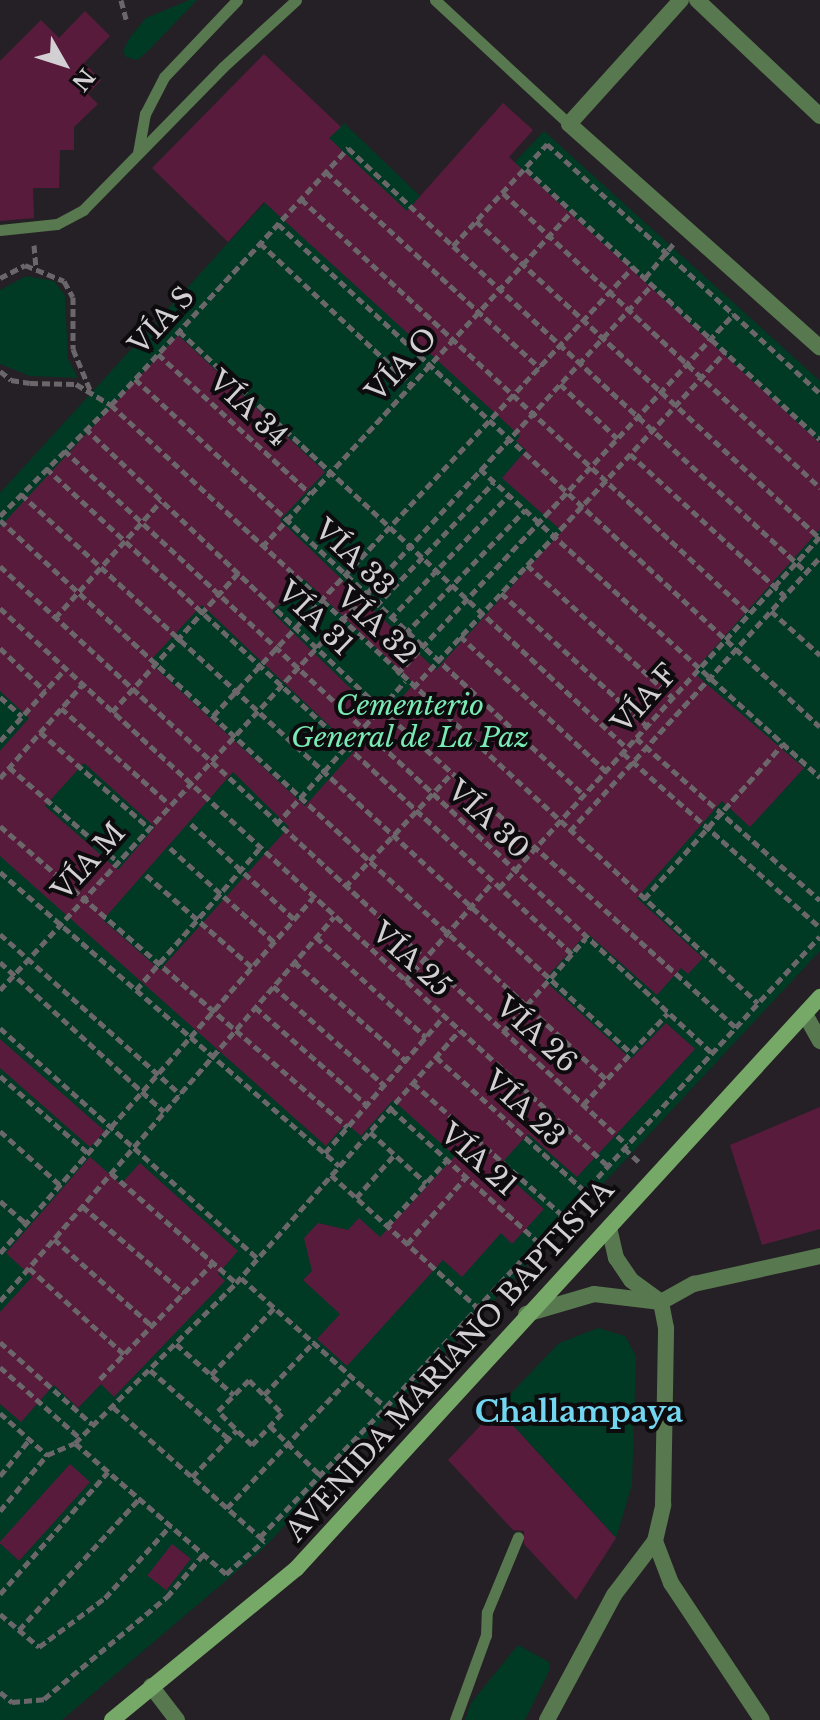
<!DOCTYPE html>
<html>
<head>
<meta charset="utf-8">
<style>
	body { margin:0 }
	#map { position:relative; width:820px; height:1720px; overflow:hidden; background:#252025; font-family:"Libre Baskerville",serif }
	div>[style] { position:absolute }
	.green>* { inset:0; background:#003924 }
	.building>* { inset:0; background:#591b3c; transform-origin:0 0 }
	.path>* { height:5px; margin-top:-2.5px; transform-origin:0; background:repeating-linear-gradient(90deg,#6a666a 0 8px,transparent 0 12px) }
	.service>* { height:11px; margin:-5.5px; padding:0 5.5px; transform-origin:5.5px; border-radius:5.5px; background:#58784f }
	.minor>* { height:16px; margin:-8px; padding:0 8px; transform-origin:8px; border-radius:8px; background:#58784f }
	.secondary>* { height:16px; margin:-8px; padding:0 8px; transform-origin:8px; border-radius:8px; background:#76a967 }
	span { translate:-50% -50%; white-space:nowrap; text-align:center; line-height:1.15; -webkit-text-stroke:8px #0d0b0d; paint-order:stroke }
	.street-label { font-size:28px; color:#d3d0d3 }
	.park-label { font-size:28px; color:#7aeab5; font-style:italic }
	.neighbourhood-label { font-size:30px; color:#73d6f0; font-weight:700 }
	.north { position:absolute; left:24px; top:24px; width:80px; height:80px; -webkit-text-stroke:6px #0d0b0d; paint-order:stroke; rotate:129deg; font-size:22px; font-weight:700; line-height:32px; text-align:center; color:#d3d0d3 }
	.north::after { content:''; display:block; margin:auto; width:28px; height:36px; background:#d3d0d3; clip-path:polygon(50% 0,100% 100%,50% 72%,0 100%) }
</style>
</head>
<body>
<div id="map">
	<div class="green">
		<i style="clip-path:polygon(189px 0,197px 0,148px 51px,137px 60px,126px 57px,123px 51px,130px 37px,146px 18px)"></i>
		<i style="clip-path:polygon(344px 123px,449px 224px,456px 225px,544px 131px,820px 381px,820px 951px,263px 1549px,62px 1720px,0 1720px,0 493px,279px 187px)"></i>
		<i style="clip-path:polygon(26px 276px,54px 281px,65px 295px,68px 359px,78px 378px,30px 376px,0 364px,0 290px)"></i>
		<i style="clip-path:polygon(598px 1328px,625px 1336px,636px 1356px,632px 1485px,616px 1538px,497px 1408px,559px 1343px)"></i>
		<i style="clip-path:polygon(518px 1645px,549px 1662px,550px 1669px,525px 1720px,465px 1720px,471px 1703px)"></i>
	</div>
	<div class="building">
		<i style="clip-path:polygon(85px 11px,110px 36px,84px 63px,101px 80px,88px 94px,98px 104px,74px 127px,74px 150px,60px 150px,59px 188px,33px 188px,34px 218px,0 221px,0 61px,41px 20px,59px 38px)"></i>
		<i style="clip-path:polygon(evenodd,264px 54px,341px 127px,329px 138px,407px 211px,503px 103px,533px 130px,509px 157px,820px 443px,820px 529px,693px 672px,804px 768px,750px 827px,722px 801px,637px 898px,703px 958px,688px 974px,681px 968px,657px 995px,587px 933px,544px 980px,631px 1059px,666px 1023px,695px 1049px,577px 1177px,528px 1134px,498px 1167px,544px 1209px,512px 1244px,501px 1233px,462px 1277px,443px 1260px,347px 1366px,317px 1339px,340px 1314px,303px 1280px,312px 1271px,304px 1238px,318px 1223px,348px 1230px,359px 1218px,380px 1237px,455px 1156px,393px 1100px,361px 1136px,346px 1123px,326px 1146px,0 856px,0 751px,29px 718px,0 691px,0 527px,178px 335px,325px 472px,280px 520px,436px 670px,562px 531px,502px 478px,526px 450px,516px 441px,520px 436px,264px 202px,228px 242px,152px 168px,264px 54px,304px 579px,414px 684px,382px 719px,272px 612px,304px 579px,264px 54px,202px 605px,355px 750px,305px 806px,149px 662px,202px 605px,264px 54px,84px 763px,155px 827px,118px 870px,45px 806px,84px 763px,264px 54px,233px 772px,289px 827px,160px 970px,103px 920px,233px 772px)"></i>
		<i style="clip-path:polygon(0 1039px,105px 1131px,90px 1147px,0 1068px)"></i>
		<i style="clip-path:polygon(820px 1107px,820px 1229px,762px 1245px,730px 1145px)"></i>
		<i style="clip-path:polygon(90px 1157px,121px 1184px,140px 1163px,238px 1251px,218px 1274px,225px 1281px,114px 1397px,101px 1384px,78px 1408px,54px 1385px,21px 1422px,0 1404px,0 1312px,32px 1277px,6px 1253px)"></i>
		<i style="clip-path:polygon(497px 1408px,616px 1538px,576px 1600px,524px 1544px,524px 1531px,513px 1530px,448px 1460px)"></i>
		<i style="left:70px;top:1464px;width:27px;height:106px;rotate:42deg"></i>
		<i style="left:172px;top:1544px;width:24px;height:40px;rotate:38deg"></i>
	</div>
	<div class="path">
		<i style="left:121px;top:0;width:20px;rotate:75deg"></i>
		<i style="left:526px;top:169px;width:399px;rotate:42.6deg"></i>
		<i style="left:326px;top:172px;width:290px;rotate:42.5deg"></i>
		<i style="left:503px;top:193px;width:433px;rotate:42.9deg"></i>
		<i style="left:301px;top:199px;width:611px;rotate:42.75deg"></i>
		<i style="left:476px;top:221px;width:467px;rotate:42.7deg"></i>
		<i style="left:278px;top:224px;width:739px;rotate:42.86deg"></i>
		<i style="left:260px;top:243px;width:208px;rotate:43.1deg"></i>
		<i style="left:34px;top:245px;width:23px;rotate:85deg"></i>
		<i style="left:453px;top:246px;width:481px;rotate:42.7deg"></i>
		<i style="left:0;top:278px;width:28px;rotate:-27deg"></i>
		<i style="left:25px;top:265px;width:42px;rotate:22.3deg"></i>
		<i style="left:64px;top:281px;width:18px;rotate:61deg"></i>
		<i style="left:73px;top:297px;width:52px;rotate:90deg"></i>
		<i style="left:73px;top:349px;width:47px;rotate:67.3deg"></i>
		<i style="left:645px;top:278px;width:47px;rotate:-50.2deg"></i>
		<i style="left:179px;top:331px;width:612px;rotate:42.95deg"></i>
		<i style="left:158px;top:354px;width:207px;rotate:42.5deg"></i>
		<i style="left:0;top:371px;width:14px;rotate:39deg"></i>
		<i style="left:11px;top:380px;width:19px;rotate:9deg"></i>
		<i style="left:30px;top:383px;width:46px;rotate:1.2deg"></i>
		<i style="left:76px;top:384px;width:41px;rotate:31deg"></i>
		<i style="left:111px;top:405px;width:881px;rotate:42.75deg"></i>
		<i style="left:135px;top:379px;width:612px;rotate:42.82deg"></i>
		<i style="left:560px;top:384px;width:79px;rotate:43.5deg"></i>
		<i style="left:85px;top:428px;width:408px;rotate:43.5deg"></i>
		<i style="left:381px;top:709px;width:477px;rotate:41.9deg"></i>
		<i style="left:64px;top:450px;width:885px;rotate:42.94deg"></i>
		<i style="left:630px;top:454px;width:210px;rotate:42.5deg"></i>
		<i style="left:46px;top:468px;width:716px;rotate:42.74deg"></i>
		<i style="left:480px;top:469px;width:459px;rotate:42.2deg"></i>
		<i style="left:21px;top:494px;width:827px;rotate:42.5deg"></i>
		<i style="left:0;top:516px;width:157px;rotate:-45deg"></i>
		<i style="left:111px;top:405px;width:350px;rotate:-47.3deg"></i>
		<i style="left:348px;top:148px;width:144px;rotate:43deg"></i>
		<i style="left:453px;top:246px;width:139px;rotate:-47.3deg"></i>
		<i style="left:547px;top:144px;width:369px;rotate:42.4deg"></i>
		<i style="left:0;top:520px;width:824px;rotate:42.69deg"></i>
		<i style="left:262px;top:547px;width:457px;rotate:-47.3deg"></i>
		<i style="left:527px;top:565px;width:197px;rotate:42.3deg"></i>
		<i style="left:0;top:566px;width:853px;rotate:42.72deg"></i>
		<i style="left:501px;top:593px;width:197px;rotate:42.3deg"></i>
		<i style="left:376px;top:606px;width:171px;rotate:-46.4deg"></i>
		<i style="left:0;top:608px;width:825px;rotate:42.54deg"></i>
		<i style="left:771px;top:611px;width:66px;rotate:41.9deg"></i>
		<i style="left:55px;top:618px;width:158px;rotate:-47.8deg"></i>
		<i style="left:390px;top:619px;width:172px;rotate:-46.2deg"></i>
		<i style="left:405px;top:634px;width:173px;rotate:-45.9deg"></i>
		<i style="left:460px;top:636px;width:199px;rotate:42.8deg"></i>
		<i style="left:0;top:648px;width:62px;rotate:43.7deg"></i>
		<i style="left:397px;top:674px;width:493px;rotate:-46.9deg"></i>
		<i style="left:413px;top:688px;width:459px;rotate:-47.1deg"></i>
		<i style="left:0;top:697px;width:29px;rotate:41deg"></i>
		<i style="left:61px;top:708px;width:143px;rotate:41.6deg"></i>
		<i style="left:112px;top:712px;width:188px;rotate:-47.8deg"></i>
		<i style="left:213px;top:716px;width:615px;rotate:-46.91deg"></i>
		<i style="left:40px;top:732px;width:144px;rotate:41.3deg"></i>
		<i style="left:636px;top:738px;width:245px;rotate:41.4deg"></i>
		<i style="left:0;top:741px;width:97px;rotate:-47.9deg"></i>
		<i style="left:623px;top:753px;width:263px;rotate:41.5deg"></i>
		<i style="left:9px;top:767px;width:143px;rotate:41deg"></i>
		<i style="left:0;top:778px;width:124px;rotate:-48.6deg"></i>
		<i style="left:191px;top:824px;width:140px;rotate:42.7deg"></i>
		<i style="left:276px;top:825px;width:193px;rotate:-48.1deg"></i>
		<i style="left:0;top:826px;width:460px;rotate:40.9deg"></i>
		<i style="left:570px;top:831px;width:371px;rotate:-47.6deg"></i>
		<i style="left:170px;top:848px;width:140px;rotate:42.1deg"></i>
		<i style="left:0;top:872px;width:449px;rotate:40.9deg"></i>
		<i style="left:146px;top:875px;width:140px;rotate:41deg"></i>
		<i style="left:345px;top:887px;width:156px;rotate:-46.8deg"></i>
		<i style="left:499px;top:888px;width:476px;rotate:-47.6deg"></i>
		<i style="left:644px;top:899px;width:208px;rotate:-48.1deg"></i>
		<i style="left:0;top:934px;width:241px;rotate:41.6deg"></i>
		<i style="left:316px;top:937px;width:149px;rotate:42.3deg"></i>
		<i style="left:0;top:962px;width:222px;rotate:42.4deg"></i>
		<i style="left:294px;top:962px;width:148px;rotate:41.4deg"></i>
		<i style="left:405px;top:981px;width:132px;rotate:-48.4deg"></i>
		<i style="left:273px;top:986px;width:149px;rotate:41.7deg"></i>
		<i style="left:0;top:990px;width:960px;rotate:-47.24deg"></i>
		<i style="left:136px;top:990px;width:187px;rotate:-48.9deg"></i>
		<i style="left:255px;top:1007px;width:149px;rotate:41.2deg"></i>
		<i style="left:0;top:1028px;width:346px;rotate:41.8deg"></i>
		<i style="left:503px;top:1032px;width:125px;rotate:-48.6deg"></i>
		<i style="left:436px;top:1057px;width:200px;rotate:42deg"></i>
		<i style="left:0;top:1076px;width:117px;rotate:41.2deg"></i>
		<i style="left:413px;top:1083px;width:199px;rotate:41.5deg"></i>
		<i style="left:583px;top:1105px;width:125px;rotate:-47.3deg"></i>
		<i style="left:391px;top:1109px;width:198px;rotate:42.1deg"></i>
		<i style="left:0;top:1131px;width:81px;rotate:42deg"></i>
		<i style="left:370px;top:1132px;width:76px;rotate:42.3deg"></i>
		<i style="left:624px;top:1148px;width:23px;rotate:43deg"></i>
		<i style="left:325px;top:1153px;width:181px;rotate:-49deg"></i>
		<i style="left:111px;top:1173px;width:167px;rotate:41.3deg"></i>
		<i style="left:331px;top:1175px;width:197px;rotate:42.1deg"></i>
		<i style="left:356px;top:1198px;width:59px;rotate:-48.4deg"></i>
		<i style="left:0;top:1201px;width:35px;rotate:41deg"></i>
		<i style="left:82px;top:1206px;width:134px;rotate:40.5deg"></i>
		<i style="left:387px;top:1226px;width:89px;rotate:-47.7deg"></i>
		<i style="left:54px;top:1239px;width:131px;rotate:41.6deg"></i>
		<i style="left:407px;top:1244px;width:89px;rotate:-48.6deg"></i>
		<i style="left:0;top:1253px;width:473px;rotate:-48.6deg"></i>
		<i style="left:29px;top:1268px;width:128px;rotate:42.2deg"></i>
		<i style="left:241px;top:1278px;width:194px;rotate:41.7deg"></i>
		<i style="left:0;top:1301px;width:509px;rotate:-48.98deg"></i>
		<i style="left:0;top:1342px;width:123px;rotate:41.7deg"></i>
		<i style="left:176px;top:1344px;width:77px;rotate:41.3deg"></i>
		<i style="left:444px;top:1357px;width:15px;rotate:42deg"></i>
		<i style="left:0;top:1367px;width:107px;rotate:41.6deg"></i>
		<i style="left:150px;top:1370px;width:105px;rotate:41.1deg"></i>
		<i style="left:211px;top:1375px;width:92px;rotate:-46.8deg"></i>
		<i style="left:100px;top:1379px;width:162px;rotate:-45.8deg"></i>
		<i style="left:249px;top:1380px;width:47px;rotate:45deg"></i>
		<i style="left:282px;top:1413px;width:44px;rotate:133.2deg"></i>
		<i style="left:252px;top:1445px;width:48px;rotate:-135deg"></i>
		<i style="left:218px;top:1411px;width:44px;rotate:-45deg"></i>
		<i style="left:264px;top:1395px;width:73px;rotate:-46.7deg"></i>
		<i style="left:113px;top:1407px;width:196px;rotate:41.5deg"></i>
		<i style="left:260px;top:1537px;width:181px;rotate:-45.9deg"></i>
		<i style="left:386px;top:1407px;width:640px;rotate:-47.34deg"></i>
		<i style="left:0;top:1413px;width:63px;rotate:41.8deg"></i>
		<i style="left:270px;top:1426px;width:70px;rotate:44.4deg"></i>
		<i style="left:356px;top:1438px;width:23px;rotate:41deg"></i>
		<i style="left:75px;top:1443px;width:200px;rotate:40.9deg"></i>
		<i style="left:226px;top:1574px;width:50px;rotate:-41deg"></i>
		<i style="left:264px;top:1541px;width:6px;rotate:-135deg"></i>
		<i style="left:0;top:1476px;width:46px;rotate:-51.1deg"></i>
		<i style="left:192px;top:1477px;width:65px;rotate:-46.2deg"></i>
		<i style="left:227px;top:1508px;width:182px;rotate:-46.6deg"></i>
		<i style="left:0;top:1511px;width:73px;rotate:-50deg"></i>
		<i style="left:47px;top:1455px;width:30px;rotate:-23deg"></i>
		<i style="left:75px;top:1443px;width:227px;rotate:-44.8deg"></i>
		<i style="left:236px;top:1283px;width:337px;rotate:-48.5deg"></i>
		<i style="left:0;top:1594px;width:163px;rotate:-48.5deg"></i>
		<i style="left:0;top:1614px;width:51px;rotate:40.2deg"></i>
		<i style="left:39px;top:1647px;width:82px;rotate:-36.6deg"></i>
		<i style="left:105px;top:1598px;width:97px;rotate:-47.9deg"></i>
		<i style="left:19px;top:1630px;width:178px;rotate:-47.5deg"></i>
		<i style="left:0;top:1692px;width:16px;rotate:40deg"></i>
		<i style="left:12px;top:1702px;width:32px;rotate:-5deg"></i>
		<i style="left:44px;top:1699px;width:160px;rotate:-39.7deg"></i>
		<i style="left:167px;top:1597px;width:55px;rotate:-49.4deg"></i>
	</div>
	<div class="service">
		<i style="left:435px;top:0;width:183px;rotate:42.8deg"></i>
		<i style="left:138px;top:153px;width:40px;rotate:-80deg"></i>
		<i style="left:145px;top:114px;width:42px;rotate:-62.8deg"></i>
		<i style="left:164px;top:77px;width:106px;rotate:-46.5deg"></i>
		<i style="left:0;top:230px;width:57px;rotate:-6deg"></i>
		<i style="left:57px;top:224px;width:30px;rotate:-28deg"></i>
		<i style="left:83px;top:210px;width:200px;rotate:-45.6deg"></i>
		<i style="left:223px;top:67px;width:99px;rotate:-42.5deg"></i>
		<i style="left:455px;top:1720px;width:90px;rotate:-70deg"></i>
		<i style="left:486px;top:1635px;width:23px;rotate:-88deg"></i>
		<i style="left:487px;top:1612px;width:81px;rotate:-67.5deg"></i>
	</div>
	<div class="minor">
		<i style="left:681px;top:0;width:167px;rotate:132.1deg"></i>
		<i style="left:569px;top:124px;width:336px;rotate:41.7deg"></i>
		<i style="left:697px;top:0;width:169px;rotate:43.3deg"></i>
		<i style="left:805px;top:1014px;width:31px;rotate:61deg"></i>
		<i style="left:526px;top:1314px;width:71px;rotate:-16.4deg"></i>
		<i style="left:594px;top:1294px;width:67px;rotate:6.8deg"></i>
		<i style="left:661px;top:1302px;width:38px;rotate:-29deg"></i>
		<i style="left:694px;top:1284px;width:129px;rotate:-12.5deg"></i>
		<i style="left:655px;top:1541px;width:45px;rotate:69.1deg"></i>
		<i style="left:671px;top:1583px;width:164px;rotate:56.4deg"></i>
		<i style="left:151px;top:1686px;width:43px;rotate:52.6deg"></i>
		<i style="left:547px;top:1720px;width:142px;rotate:-61.8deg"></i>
		<i style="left:614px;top:1595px;width:68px;rotate:-52.8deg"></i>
		<i style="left:655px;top:1541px;width:37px;rotate:-77deg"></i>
		<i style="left:663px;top:1505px;width:177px;rotate:-89deg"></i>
		<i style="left:666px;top:1328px;width:26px;rotate:-101deg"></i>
		<i style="left:661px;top:1302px;width:37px;rotate:-144deg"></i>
		<i style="left:631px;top:1280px;width:27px;rotate:-124deg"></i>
		<i style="left:616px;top:1258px;width:31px;rotate:-103deg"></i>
	</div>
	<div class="secondary">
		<i style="left:112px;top:1720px;width:238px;rotate:-39.4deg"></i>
		<i style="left:296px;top:1569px;width:776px;rotate:-47.51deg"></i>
	</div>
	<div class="street-label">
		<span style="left:162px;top:321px;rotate:-47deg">VÍA S</span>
		<span style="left:402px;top:365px;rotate:-47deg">VÍA O</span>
		<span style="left:248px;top:409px;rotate:43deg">VÍA 34</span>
		<span style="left:354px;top:558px;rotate:43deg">VÍA 33</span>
		<span style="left:315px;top:619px;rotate:44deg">VÍA 31</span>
		<span style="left:376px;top:626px;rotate:43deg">VÍA 32</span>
		<span style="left:645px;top:699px;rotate:-48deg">VÍA F</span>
		<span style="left:488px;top:820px;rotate:43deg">VÍA 30</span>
		<span style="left:89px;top:862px;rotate:-48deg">VÍA M</span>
		<span style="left:411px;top:960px;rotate:42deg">VÍA 25</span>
		<span style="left:536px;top:1035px;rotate:42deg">VÍA 26</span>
		<span style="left:524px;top:1109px;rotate:42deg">VÍA 23</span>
		<span style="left:478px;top:1160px;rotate:42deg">VÍA 21</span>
		<span style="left:450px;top:1361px;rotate:-48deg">AVENIDA MARIANO BAPTISTA</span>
	</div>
	<div class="park-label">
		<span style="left:410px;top:722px">Cementerio<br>General de La Paz</span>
	</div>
	<div class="neighbourhood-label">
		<span style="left:579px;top:1412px">Challampaya</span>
	</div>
	<div class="north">N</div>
</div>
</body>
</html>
